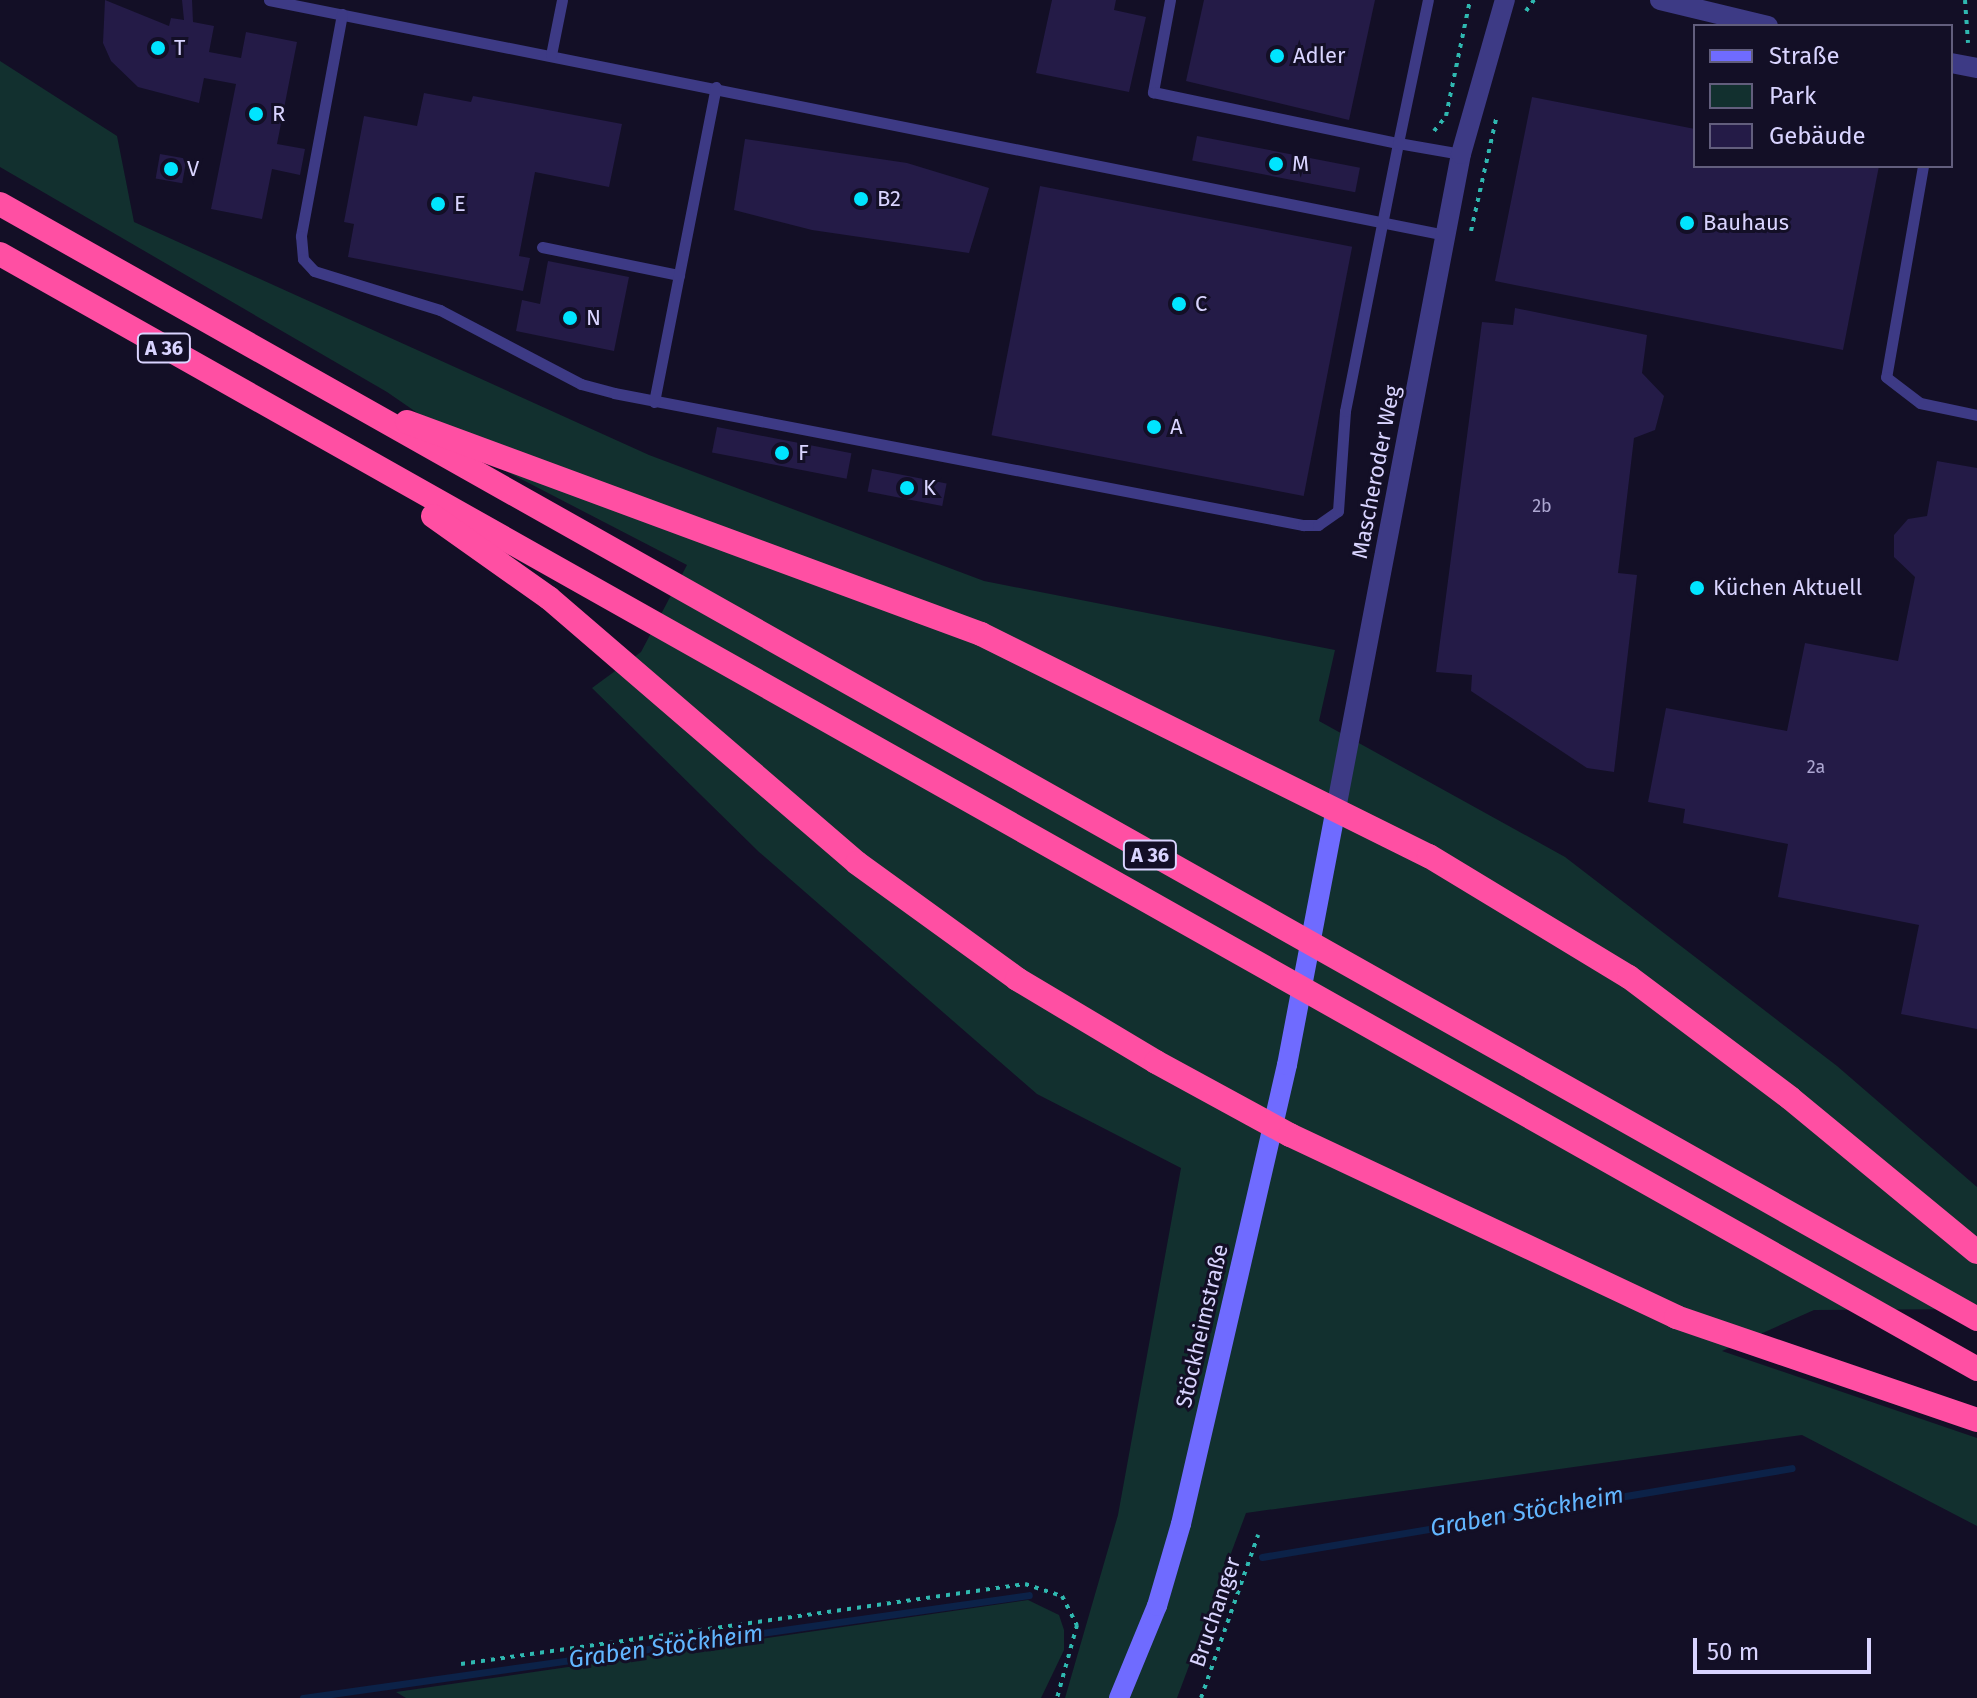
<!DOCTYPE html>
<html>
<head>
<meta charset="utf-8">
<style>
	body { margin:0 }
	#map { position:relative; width:1977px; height:1698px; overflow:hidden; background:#130f26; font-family:"Fira Sans",sans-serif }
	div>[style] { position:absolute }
	.green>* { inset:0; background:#12302f }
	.stream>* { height:7px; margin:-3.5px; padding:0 3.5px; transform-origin:3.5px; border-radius:3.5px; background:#0c2248 }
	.building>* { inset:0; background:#241b47; transform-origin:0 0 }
	.path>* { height:4px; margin-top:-2px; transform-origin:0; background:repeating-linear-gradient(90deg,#2fb8b0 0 4px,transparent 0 10px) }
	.service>* { height:11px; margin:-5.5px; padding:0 5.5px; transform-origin:5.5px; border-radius:5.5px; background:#3d3a85 }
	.minor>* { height:20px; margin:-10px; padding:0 10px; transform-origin:10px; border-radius:10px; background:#3d3a85 }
	.tertiary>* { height:20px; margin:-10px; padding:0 10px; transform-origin:10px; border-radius:10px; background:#3d3a85 }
	.secondary>* { height:20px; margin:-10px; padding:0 10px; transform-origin:10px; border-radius:10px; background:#6f6bff }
	.motorway>* { height:24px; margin:-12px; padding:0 12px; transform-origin:12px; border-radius:12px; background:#ff4fa3 }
	.dots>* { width:22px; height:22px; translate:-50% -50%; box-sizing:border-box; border:4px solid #130f26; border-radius:50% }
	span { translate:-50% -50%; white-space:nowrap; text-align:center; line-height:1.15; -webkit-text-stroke:6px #130f26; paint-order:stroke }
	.number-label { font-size:18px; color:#aca6d1 }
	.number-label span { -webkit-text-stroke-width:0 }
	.shield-label span { padding:2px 6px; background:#130f26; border:2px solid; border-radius:6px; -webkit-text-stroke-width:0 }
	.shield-label { font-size:20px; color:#d9d4ff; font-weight:700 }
	.poi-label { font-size:22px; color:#d9d4ff }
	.left { translate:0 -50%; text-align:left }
	.street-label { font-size:22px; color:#d9d4ff }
	.water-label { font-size:24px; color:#62b6ff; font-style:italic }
	.legend { position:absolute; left:1693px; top:24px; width:260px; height:144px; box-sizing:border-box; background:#130f26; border:2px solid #625e7d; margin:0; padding:10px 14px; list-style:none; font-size:24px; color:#d9d4ff }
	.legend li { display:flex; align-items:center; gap:16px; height:40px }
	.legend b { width:40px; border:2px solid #625e7d }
	.scale { position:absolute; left:1693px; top:1638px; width:178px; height:36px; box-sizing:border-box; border:4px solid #d9d4ff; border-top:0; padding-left:10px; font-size:24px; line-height:28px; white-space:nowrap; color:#d9d4ff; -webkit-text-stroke:6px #130f26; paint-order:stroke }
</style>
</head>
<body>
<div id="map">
	<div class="green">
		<i style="clip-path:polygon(0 61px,117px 136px,134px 222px,649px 455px,984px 581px,1335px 650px,1319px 721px,1565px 857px,1837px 1066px,1977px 1187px,1977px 1309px,1814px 1310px,1722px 1351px,1977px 1438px,1977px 1526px,1802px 1435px,1246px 1513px,1177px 1698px,1065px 1698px,1118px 1515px,1181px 1168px,1037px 1094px,759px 852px,592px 688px,641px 652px,687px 565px,490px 463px,387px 392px,0 167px)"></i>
		<i style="clip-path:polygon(1028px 1600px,1059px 1615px,1064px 1630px,1064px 1650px,1041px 1698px,406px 1698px,396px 1692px)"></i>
	</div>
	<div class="stream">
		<i style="left:1262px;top:1557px;width:537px;rotate:-9.53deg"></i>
		<i style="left:303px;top:1698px;width:733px;rotate:-8.07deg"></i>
	</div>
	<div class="building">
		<i style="clip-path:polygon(105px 0,169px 26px,171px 18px,184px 20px,182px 0,192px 0,193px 22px,214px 26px,209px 52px,241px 58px,246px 32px,297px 42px,277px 144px,305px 149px,300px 175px,272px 169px,262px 219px,211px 209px,236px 84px,204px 78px,199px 103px,138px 87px,111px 61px,103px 43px)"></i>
		<i style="clip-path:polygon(1052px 0,1116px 0,1114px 10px,1146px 17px,1129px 92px,1036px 73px)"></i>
		<i style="clip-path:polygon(1204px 0,1375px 0,1349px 120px,1186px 81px)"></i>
		<i style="clip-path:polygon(424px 93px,471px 102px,473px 96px,622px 124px,609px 187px,535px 172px,519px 256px,530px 258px,523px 291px,348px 257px,354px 224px,344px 222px,364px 116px,417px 126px)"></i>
		<i style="clip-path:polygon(1532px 97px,1695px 129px,1695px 166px,1879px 166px,1843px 350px,1495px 281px)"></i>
		<i style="left:1197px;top:136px;width:166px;height:25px;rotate:11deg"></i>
		<i style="clip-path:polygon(745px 139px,907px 163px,989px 188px,969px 253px,812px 230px,734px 210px)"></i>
		<i style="left:160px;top:154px;width:27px;height:25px;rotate:10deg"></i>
		<i style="left:1040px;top:186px;width:318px;height:254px;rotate:11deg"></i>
		<i style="clip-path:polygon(548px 261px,629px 277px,614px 351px,516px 331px,522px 300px,540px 304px)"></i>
		<i style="clip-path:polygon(1515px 308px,1647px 335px,1642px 373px,1664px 396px,1655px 430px,1634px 438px,1618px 573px,1637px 575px,1614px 772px,1587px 768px,1471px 691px,1472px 675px,1436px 672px,1482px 322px,1513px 325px)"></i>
		<i style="left:717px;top:427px;width:137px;height:26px;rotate:11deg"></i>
		<i style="clip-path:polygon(1937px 461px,1977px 468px,1977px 1029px,1901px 1014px,1919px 925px,1778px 897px,1788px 844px,1683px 823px,1685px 809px,1648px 802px,1666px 708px,1787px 731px,1805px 643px,1898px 661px,1915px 577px,1894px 557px,1894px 535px,1908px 519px,1927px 516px)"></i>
		<i style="left:872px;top:469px;width:76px;height:23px;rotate:11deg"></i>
	</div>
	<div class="path">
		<i style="left:1965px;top:0;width:43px;rotate:86deg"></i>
		<i style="left:1526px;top:11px;width:14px;rotate:-54deg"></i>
		<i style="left:1434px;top:131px;width:19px;rotate:-51deg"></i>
		<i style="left:1446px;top:116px;width:118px;rotate:-78.3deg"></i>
		<i style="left:1471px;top:231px;width:115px;rotate:-77.4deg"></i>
		<i style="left:461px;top:1664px;width:570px;rotate:-8.07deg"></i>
		<i style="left:1025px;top:1584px;width:39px;rotate:18deg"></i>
		<i style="left:1062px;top:1596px;width:33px;rotate:63deg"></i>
		<i style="left:1077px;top:1625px;width:76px;rotate:105.3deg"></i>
		<i style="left:1201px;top:1698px;width:173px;rotate:-70.7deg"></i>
	</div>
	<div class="service">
		<i style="left:269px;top:0;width:1199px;rotate:11.3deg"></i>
		<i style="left:1170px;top:0;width:94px;rotate:100.5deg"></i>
		<i style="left:1153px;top:92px;width:250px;rotate:11.8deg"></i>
		<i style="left:1398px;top:143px;width:146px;rotate:-78.2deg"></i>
		<i style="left:342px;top:14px;width:226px;rotate:100.5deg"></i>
		<i style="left:301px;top:236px;width:23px;rotate:85deg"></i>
		<i style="left:303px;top:259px;width:16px;rotate:47deg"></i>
		<i style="left:314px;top:271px;width:132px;rotate:17.2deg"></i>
		<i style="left:440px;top:310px;width:159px;rotate:27.7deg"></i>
		<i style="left:581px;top:384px;width:34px;rotate:15deg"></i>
		<i style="left:614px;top:393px;width:702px;rotate:10.85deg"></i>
		<i style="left:1303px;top:525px;width:15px"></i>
		<i style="left:1318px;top:525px;width:24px;rotate:-35deg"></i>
		<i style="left:1338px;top:511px;width:100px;rotate:-86deg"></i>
		<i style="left:1345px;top:411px;width:273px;rotate:-78.8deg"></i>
		<i style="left:1398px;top:143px;width:64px;rotate:9.9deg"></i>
		<i style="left:551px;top:55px;width:56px;rotate:-78.7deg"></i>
		<i style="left:1923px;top:166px;width:214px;rotate:99.9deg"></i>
		<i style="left:1886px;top:377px;width:43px;rotate:37.4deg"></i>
		<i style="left:1920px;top:403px;width:58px;rotate:11.9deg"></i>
		<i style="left:542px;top:247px;width:140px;rotate:11.6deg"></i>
		<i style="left:654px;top:402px;width:321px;rotate:-78.9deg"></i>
	</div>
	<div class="minor">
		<i style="left:1660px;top:0;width:111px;rotate:13.5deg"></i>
		<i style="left:1951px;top:63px;width:26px;rotate:11deg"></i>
	</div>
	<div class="tertiary">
		<i style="left:1336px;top:809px;width:667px;rotate:-79.2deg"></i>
		<i style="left:1461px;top:154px;width:160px;rotate:-74.1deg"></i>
	</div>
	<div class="secondary">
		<i style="left:1119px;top:1698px;width:100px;rotate:-67.6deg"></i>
		<i style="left:1157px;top:1606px;width:85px;rotate:-73.7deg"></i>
		<i style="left:1181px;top:1524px;width:471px;rotate:-77deg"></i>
		<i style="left:1287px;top:1065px;width:261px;rotate:-79.2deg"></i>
	</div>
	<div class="motorway">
		<i style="left:0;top:204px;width:2270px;rotate:29.42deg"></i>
		<i style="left:0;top:254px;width:2270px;rotate:29.42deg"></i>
		<i style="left:407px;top:422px;width:612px;rotate:20.27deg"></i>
		<i style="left:981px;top:634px;width:500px;rotate:26.4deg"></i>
		<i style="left:1429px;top:856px;width:234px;rotate:31.2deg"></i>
		<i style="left:1629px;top:977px;width:201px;rotate:36.9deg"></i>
		<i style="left:1790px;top:1098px;width:242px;rotate:39.5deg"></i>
		<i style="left:433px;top:516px;width:142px;rotate:35.3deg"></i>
		<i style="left:549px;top:598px;width:406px;rotate:40.7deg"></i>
		<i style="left:857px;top:863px;width:198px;rotate:35.9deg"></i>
		<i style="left:1017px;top:979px;width:162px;rotate:30.8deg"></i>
		<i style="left:1156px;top:1062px;width:153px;rotate:28.6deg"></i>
		<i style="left:1290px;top:1135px;width:427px;rotate:25.2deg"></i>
		<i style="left:1676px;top:1317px;width:318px;rotate:18.9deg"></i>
	</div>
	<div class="dots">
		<i style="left:158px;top:48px;background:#00e5ff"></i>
		<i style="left:1277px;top:56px;background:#00e5ff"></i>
		<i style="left:256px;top:114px;background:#00e5ff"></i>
		<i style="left:1276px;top:164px;background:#00e5ff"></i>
		<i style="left:171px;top:169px;background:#00e5ff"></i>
		<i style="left:861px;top:199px;background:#00e5ff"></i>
		<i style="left:438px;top:204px;background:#00e5ff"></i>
		<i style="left:1687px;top:223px;background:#00e5ff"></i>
		<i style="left:1179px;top:304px;background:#00e5ff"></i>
		<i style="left:570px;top:318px;background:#00e5ff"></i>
		<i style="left:1154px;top:427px;background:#00e5ff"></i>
		<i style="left:782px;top:453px;background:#00e5ff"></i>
		<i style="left:907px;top:488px;background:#00e5ff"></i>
		<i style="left:1697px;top:588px;background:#00e5ff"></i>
	</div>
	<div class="number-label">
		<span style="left:1542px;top:506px">2b</span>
		<span style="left:1816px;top:767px">2a</span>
	</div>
	<div class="shield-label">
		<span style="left:164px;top:348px">A 36</span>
		<span style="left:1150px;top:855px">A 36</span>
	</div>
	<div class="poi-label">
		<span class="left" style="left:174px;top:48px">T</span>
		<span class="left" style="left:1293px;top:56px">Adler</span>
		<span class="left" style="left:272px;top:114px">R</span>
		<span class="left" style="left:1292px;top:164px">M</span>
		<span class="left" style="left:187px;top:169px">V</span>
		<span class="left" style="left:877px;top:199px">B2</span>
		<span class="left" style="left:454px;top:204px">E</span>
		<span class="left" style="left:1703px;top:223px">Bauhaus</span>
		<span class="left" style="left:1195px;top:304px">C</span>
		<span class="left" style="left:586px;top:318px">N</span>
		<span class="left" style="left:1170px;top:427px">A</span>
		<span class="left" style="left:798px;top:453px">F</span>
		<span class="left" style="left:923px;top:488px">K</span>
		<span class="left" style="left:1713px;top:588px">Küchen Aktuell</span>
	</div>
	<div class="street-label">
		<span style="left:1376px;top:472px;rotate:-79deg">Mascheroder Weg</span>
		<span style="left:1202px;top:1326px;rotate:-77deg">Stöckheimstraße</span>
		<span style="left:1215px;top:1612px;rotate:-71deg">Bruchanger</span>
	</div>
	<div class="water-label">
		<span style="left:1527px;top:1512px;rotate:-10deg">Graben Stöckheim</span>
		<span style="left:666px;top:1647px;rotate:-8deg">Graben Stöckheim</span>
	</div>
	<ul class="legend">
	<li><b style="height:10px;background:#6f6bff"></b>Straße</li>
	<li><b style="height:22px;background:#12302f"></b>Park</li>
	<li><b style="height:22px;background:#241b47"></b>Gebäude</li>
	</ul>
	<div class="scale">50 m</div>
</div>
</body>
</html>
